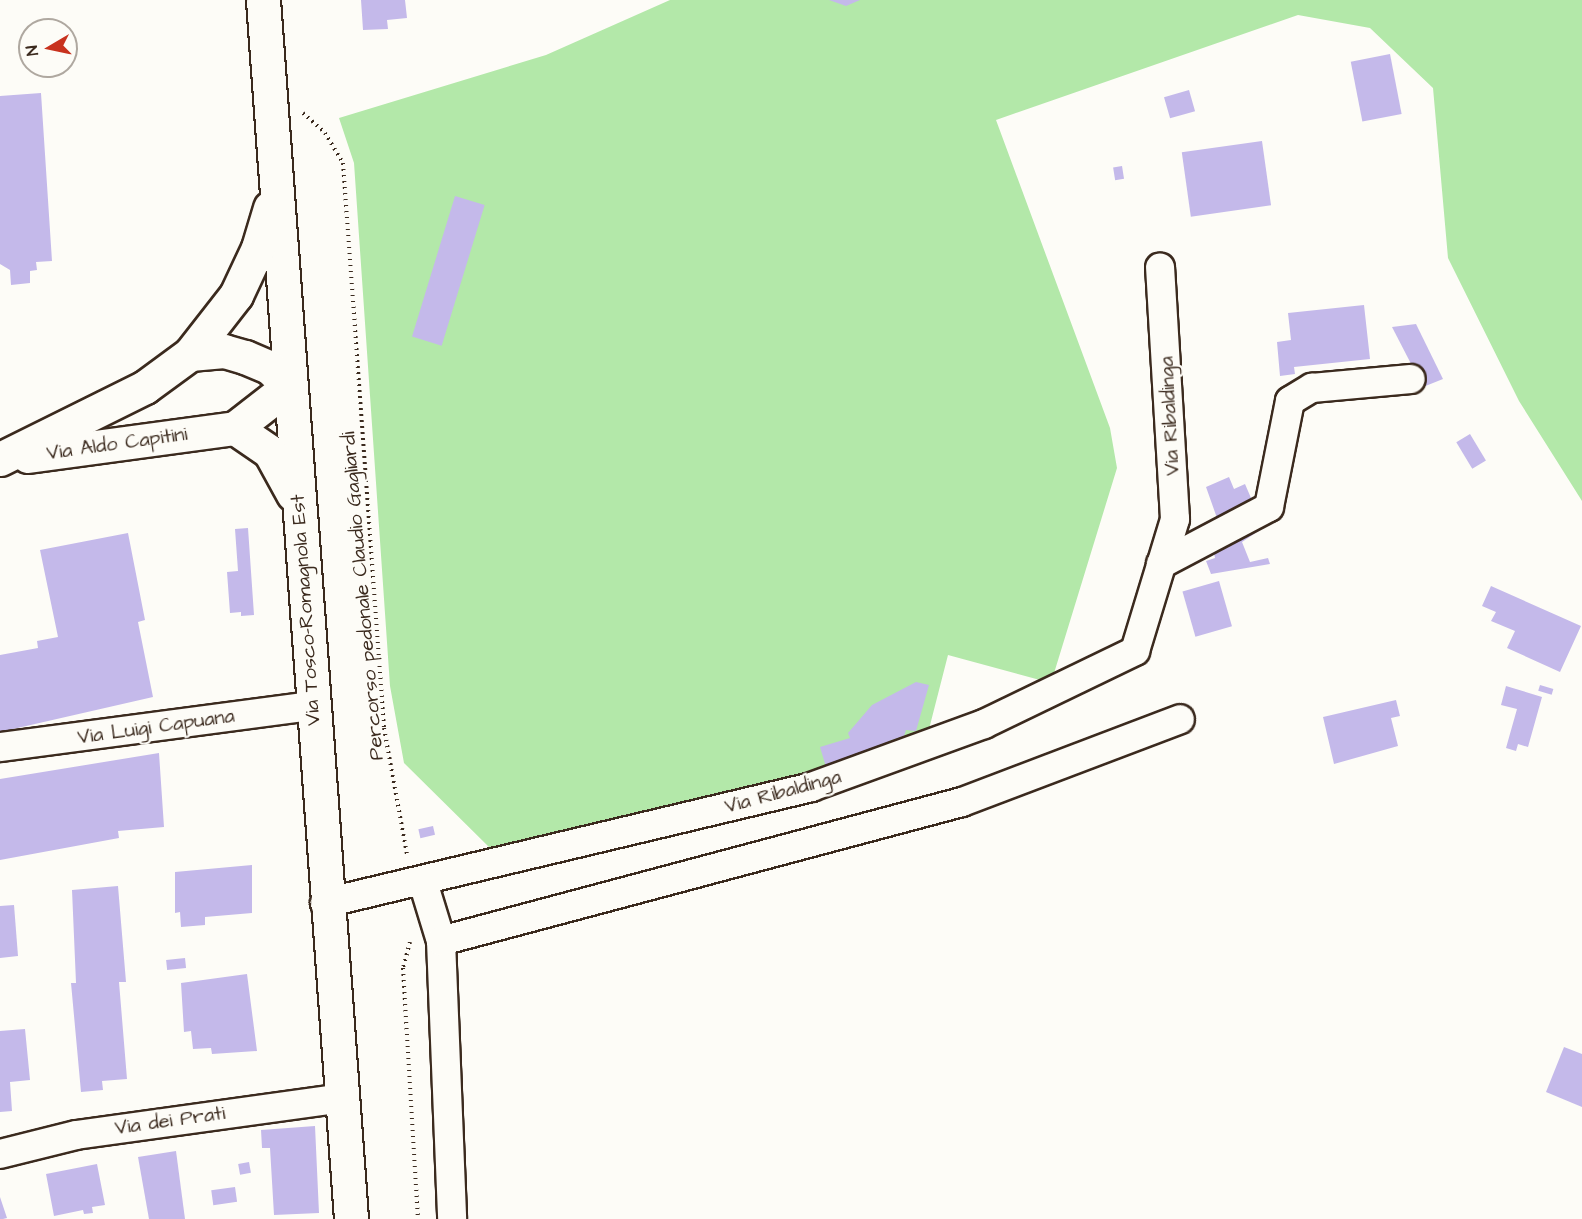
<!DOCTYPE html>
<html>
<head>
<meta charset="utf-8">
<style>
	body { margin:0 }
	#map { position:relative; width:1582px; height:1219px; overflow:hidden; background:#fdfcf7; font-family:"Architects Daughter",sans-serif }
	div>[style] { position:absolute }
	.green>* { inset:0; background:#b3e8a9 }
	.building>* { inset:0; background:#c4b9ea; transform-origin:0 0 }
	.path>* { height:4px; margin-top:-2px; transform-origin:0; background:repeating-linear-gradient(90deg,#3b2a1e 0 1.5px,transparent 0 6px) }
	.roads { filter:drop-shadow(2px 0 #3b2a1e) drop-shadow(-2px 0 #3b2a1e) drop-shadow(0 2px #3b2a1e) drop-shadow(0 -2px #3b2a1e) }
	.minor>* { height:28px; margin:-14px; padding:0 14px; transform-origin:14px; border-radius:14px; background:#fdfcf7 }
	.major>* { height:33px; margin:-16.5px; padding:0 16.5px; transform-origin:16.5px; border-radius:16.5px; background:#fdfcf7 }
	span { translate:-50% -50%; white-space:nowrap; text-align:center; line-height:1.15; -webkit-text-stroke:4.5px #fdfcf7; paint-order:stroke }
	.street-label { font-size:20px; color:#3b2a1e }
	.north { position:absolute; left:18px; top:18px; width:60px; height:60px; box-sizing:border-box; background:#fdfcf7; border:2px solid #afa8a0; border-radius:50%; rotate:261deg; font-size:16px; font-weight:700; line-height:24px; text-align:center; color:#3b2a1e }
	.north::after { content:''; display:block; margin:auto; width:21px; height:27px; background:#c8321e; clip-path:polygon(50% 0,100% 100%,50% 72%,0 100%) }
</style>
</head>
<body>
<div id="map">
	<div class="green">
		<i style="clip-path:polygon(670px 0,1582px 0,1582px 501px,1519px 401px,1448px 258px,1433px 88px,1370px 28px,1298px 15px,996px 120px,1110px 428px,1117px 468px,1051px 683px,948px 655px,927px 737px,842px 769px,491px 849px,404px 763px,390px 686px,354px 163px,339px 118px,546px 55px)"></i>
	</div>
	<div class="building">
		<i style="clip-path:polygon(361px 0,405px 0,407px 18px,387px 20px,388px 29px,363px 30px)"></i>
		<i style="clip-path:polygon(829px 0,860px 0,846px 6px)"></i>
		<i style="left:1390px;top:54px;width:61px;height:40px;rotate:79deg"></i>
		<i style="left:1189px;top:90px;width:22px;height:26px;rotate:74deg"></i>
		<i style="clip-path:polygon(41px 93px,52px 261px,36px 262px,37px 270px,30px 271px,30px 283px,11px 285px,10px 270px,0 264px,0 96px)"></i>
		<i style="left:1262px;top:141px;width:65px;height:81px;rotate:82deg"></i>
		<i style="left:1122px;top:166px;width:13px;height:9px;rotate:81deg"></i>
		<i style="left:455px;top:196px;width:31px;height:147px;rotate:17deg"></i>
		<i style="clip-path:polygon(1364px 305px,1370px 359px,1294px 367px,1295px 374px,1280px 376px,1277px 342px,1291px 340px,1288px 313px)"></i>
		<i style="clip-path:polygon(1416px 324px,1443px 379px,1423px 387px,1392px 327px)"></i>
		<i style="left:1470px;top:434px;width:31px;height:16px;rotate:59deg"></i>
		<i style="clip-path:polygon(1229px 477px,1234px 489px,1245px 484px,1251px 498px,1217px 518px,1206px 487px)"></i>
		<i style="clip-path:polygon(1258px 524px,1260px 530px,1242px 542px,1250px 562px,1268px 558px,1270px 564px,1211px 574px,1206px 561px,1215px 558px,1213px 548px)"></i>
		<i style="clip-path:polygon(248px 528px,254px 615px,241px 616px,241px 612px,230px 613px,227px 572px,238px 571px,235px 529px)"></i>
		<i style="clip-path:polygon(128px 533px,145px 620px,138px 622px,153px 697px,0 732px,0 655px,38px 648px,37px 641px,58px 637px,40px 550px)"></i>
		<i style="left:1219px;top:581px;width:47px;height:38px;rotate:74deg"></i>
		<i style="clip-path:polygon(1491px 586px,1581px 626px,1560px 672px,1507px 648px,1515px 631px,1491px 621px,1496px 612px,1482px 606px)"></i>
		<i style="clip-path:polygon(916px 682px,929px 685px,916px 731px,906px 730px,904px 736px,889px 741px,890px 745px,826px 767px,820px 747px,850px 738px,848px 733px,872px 705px)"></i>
		<i style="left:1540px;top:685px;width:14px;height:6px;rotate:17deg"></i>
		<i style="clip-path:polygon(1506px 686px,1542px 697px,1528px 747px,1518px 744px,1516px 751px,1506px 748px,1517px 709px,1501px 705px)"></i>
		<i style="clip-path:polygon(1396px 700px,1400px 716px,1391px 718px,1398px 746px,1334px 764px,1323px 717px)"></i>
		<i style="clip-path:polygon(159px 753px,164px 827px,118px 831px,119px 838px,0 860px,0 779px)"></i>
		<i style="left:433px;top:826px;width:9px;height:15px;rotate:77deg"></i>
		<i style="clip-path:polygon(252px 865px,252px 913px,205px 917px,205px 925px,181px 927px,180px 912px,175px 913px,175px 872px)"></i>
		<i style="clip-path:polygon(118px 886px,126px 982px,119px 982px,127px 1079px,102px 1081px,103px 1090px,81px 1092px,71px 983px,76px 983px,72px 890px)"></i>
		<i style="clip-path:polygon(14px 905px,18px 956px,0 958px,0 906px)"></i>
		<i style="left:185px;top:958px;width:10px;height:19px;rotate:84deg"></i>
		<i style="clip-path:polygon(247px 974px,257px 1051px,212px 1054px,211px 1048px,193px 1049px,191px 1031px,184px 1032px,181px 983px)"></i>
		<i style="clip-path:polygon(25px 1029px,30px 1080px,10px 1082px,12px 1111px,0 1112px,0 1031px)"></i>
		<i style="clip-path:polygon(1564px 1047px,1582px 1054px,1582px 1107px,1546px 1092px)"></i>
		<i style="clip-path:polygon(315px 1126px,319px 1213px,274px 1215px,270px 1148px,262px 1148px,261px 1130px)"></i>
		<i style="clip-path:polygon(176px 1151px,185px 1219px,149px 1219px,138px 1157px)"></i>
		<i style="left:249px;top:1162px;width:11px;height:11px;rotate:80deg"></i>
		<i style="clip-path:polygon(97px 1164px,105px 1205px,92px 1207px,93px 1213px,84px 1214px,83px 1210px,54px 1216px,46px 1174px)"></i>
		<i style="left:235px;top:1187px;width:15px;height:24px;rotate:82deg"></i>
		<i style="clip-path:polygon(0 1197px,7px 1218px,3px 1219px,0 1219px)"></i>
	</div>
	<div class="path">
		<i style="left:303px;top:113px;width:30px;rotate:42deg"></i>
		<i style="left:325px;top:133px;width:35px;rotate:59deg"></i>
		<i style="left:343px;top:163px;width:566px;rotate:85.85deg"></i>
		<i style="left:384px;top:728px;width:129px;rotate:79.7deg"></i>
		<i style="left:410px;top:942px;width:27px;rotate:105deg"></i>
		<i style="left:403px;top:968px;width:251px;rotate:86.6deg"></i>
	</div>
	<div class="roads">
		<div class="minor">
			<i style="left:1161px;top:564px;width:122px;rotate:-27.8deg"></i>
			<i style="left:1269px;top:507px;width:108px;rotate:-78.8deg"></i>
			<i style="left:1290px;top:401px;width:26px;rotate:-31deg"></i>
			<i style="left:1312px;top:388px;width:99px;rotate:-5.2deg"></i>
			<i style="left:0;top:747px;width:316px;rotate:-7.5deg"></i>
			<i style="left:423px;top:882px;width:62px;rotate:73deg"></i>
			<i style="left:441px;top:941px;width:278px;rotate:87.7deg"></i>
			<i style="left:325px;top:903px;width:500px;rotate:-13.4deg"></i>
			<i style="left:811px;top:787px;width:184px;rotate:-20deg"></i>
			<i style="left:984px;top:724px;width:168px;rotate:-25.8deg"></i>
			<i style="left:1135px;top:651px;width:138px;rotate:-73.1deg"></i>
			<i style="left:1175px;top:519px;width:252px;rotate:-93.4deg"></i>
			<i style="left:441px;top:941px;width:539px;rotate:-14.94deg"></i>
			<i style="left:962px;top:802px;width:233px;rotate:-20.8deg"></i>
			<i style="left:0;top:1154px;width:78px;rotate:-14deg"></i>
			<i style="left:76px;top:1135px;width:269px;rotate:-7.9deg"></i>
		</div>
		<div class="major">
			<i style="left:263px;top:0;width:1222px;rotate:85.87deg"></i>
			<i style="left:190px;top:354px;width:34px;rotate:-5deg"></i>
			<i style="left:224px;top:351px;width:22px;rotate:16deg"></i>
			<i style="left:245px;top:357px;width:26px;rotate:23deg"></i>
			<i style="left:269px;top:367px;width:28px;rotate:44deg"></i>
			<i style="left:235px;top:428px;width:42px;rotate:34.4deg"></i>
			<i style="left:270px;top:452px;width:48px;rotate:61.3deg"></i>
			<i style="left:28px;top:456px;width:209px;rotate:-7.7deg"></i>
			<i style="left:235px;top:428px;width:68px;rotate:-37.9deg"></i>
			<i style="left:0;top:459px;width:162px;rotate:-26.4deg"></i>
			<i style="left:145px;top:387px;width:56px;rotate:-36.3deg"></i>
			<i style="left:190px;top:354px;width:75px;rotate:-52.1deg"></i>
			<i style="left:236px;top:295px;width:52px;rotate:-64.9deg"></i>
			<i style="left:258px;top:248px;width:42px;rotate:-73.3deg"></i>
		</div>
	</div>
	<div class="street-label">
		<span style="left:1170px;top:416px;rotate:-93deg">Via Ribaldinga</span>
		<span style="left:117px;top:444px;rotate:-8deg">Via Aldo Capitini</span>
		<span style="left:363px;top:596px;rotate:-95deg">Percorso pedonale Claudio Gagliardi</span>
		<span style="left:306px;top:610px;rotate:-94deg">Via Tosco-Romagnola Est</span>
		<span style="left:156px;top:727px;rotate:-8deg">Via Luigi Capuana</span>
		<span style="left:783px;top:792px;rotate:-15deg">Via Ribaldinga</span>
		<span style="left:170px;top:1121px;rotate:-8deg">Via dei Prati</span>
	</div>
	<div class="north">N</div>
</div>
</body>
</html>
